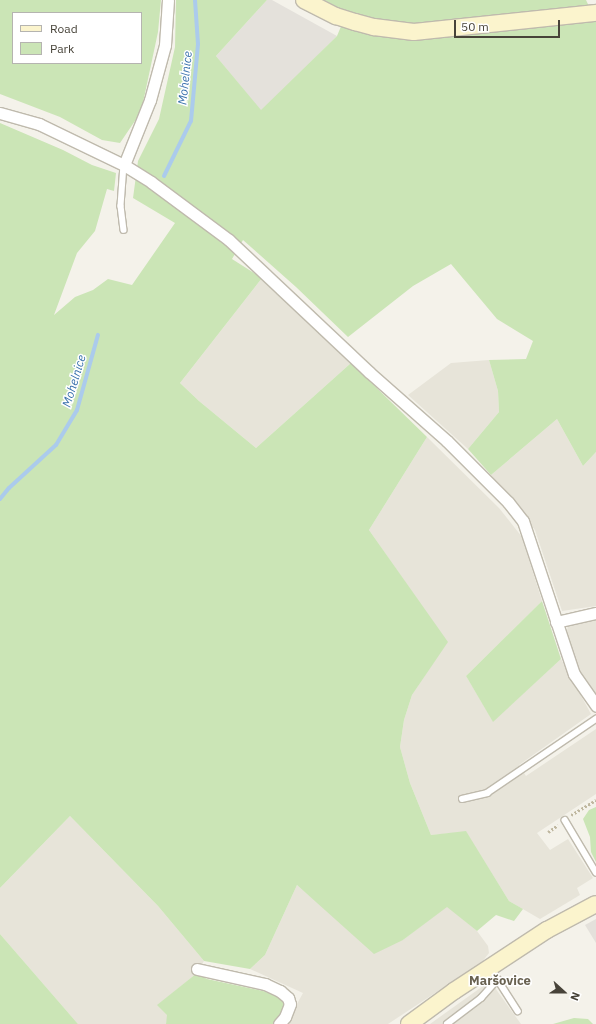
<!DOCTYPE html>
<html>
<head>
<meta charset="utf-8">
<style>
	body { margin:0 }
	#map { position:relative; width:596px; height:1024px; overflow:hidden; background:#f4f2ea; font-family:"IBM Plex Sans",sans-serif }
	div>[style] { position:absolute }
	.residential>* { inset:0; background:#e7e4d9 }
	.industrial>* { inset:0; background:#e4e1db }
	.green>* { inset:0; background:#cbe5b6 }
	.stream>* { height:4px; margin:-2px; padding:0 2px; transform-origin:2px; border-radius:2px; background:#abcbec }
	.path>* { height:2.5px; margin-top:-1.25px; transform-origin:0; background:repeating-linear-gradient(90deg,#bfb79f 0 2px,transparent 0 4px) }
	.roads { filter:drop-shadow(1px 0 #bfbaad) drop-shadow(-1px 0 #bfbaad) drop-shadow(0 1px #bfbaad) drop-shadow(0 -1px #bfbaad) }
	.lane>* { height:5.5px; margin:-2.75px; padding:0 2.75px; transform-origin:2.75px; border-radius:2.75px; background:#fff }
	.street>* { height:11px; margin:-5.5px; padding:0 5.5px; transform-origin:5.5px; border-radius:5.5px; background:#fff }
	.secondary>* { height:16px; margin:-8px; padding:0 8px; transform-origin:8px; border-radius:8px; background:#fbf4cd }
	span { translate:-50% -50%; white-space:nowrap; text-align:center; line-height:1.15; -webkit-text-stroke:3px #fff; paint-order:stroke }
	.water-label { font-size:12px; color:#3971ac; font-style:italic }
	.quarter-label { font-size:13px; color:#696251; font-weight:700 }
	.legend { position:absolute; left:12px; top:12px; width:130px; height:52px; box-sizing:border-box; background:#fff; border:1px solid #b5b4b0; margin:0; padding:5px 7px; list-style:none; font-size:12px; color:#474339 }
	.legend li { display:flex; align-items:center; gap:8px; height:20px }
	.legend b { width:20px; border:1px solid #b5b4b0 }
	.north { position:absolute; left:544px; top:972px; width:40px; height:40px; -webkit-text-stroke:3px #fff; paint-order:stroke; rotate:111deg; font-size:11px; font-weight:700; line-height:16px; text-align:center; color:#474339 }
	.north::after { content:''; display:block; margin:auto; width:14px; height:18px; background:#474339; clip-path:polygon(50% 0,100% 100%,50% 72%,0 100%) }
	.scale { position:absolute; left:454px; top:20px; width:106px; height:18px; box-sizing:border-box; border:2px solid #474339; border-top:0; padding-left:5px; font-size:12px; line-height:14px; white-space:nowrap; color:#474339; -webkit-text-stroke:3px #fff; paint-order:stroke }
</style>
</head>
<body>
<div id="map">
	<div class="residential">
		<i style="clip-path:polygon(262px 278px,351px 363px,256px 448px,199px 401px,180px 383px)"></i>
		<i style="clip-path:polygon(489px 360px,498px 391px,499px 412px,468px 449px,408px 395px,451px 363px)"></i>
		<i style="clip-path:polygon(557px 419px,583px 466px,596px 452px,596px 606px,562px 611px,535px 530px,491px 475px)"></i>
		<i style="clip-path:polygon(427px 437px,499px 508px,522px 537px,542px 601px,466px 676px,493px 721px,561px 659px,591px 714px,519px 765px,526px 776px,596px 729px,596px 794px,537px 833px,550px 850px,568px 839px,593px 878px,577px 888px,580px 895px,540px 919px,509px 901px,466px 832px,431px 835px,410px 783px,400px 747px,404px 720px,412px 695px,447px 642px,369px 530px)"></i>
		<i style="clip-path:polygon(596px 618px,596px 695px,577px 668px,569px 647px,567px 631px,568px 625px,576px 621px)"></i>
		<i style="clip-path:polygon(70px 816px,158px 906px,204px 961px,197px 973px,158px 1005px,168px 1015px,166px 1024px,78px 1024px,0 934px,0 888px)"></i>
		<i style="clip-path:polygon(297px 885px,311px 897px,403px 940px,447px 906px,477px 931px,488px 946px,489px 953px,482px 962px,388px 1024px,286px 1024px,303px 993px,250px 969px,265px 955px)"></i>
		<i style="clip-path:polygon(490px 981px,521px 1024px,430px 1024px)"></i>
	</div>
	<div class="industrial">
		<i style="clip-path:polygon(267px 0,272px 0,337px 36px,261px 111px,216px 56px)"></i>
		<i style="clip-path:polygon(596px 919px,596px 943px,585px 925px)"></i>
	</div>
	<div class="green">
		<i style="clip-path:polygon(evenodd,0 0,161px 0,158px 32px,141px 112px,120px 143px,102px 140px,60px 117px,0 94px,0 0,13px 13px,141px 13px,141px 63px,13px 63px,13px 13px)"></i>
		<i style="clip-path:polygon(176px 0,267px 0,216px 56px,261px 110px,337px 36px,347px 12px,320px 0,586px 0,596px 21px,596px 452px,583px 466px,557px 419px,491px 475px,468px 449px,499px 412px,498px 391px,489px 360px,526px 359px,533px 341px,497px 319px,451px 264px,413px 286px,348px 337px,296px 287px,243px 240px,232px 259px,262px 278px,180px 383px,199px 401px,256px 448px,351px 363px,427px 437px,369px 530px,448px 642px,412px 695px,404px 720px,400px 747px,410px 783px,431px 835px,466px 831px,509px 901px,523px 909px,514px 921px,496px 915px,477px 931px,447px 907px,403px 940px,374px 954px,297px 885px,265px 955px,250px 969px,204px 961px,158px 906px,70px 816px,0 888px,0 123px,63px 150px,92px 165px,116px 173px,114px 191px,107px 189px,95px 231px,77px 253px,54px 315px,75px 297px,93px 290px,108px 279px,132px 285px,175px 223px,133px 198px,138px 161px,159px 119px,175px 47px)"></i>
		<i style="clip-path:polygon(542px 601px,561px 659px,493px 722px,466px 676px)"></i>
		<i style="clip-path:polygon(596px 807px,596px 862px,591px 852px,590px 837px,583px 819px,589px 810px)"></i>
		<i style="clip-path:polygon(0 934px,78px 1024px,0 1024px)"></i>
		<i style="clip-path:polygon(197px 973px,207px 979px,263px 991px,279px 997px,284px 1004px,282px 1015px,275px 1024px,166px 1024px,167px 1015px,157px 1005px)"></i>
		<i style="clip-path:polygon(574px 1018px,588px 1019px,593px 1024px,553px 1024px)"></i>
	</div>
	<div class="stream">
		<i style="left:164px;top:176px;width:61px;rotate:-63.9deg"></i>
		<i style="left:191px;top:121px;width:77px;rotate:-84.8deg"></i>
		<i style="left:198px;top:44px;width:44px;rotate:-93.9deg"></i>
		<i style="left:0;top:499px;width:14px;rotate:-51deg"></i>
		<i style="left:9px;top:488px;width:64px;rotate:-42.5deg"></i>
		<i style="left:56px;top:445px;width:41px;rotate:-59deg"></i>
		<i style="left:77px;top:410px;width:78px;rotate:-74.4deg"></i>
	</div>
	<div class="path">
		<i style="left:571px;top:815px;width:29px;rotate:-31deg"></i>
		<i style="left:548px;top:832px;width:12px;rotate:-35deg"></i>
	</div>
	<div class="roads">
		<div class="lane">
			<i style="left:124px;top:165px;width:41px;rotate:94.2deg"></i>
			<i style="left:121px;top:206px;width:24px;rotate:83deg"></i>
			<i style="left:462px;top:799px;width:26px;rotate:-13deg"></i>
			<i style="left:487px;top:793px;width:132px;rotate:-34.2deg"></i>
			<i style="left:565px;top:820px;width:61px;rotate:59.2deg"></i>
			<i style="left:491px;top:969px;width:50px;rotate:57.3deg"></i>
			<i style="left:447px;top:1024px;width:43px;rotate:-37.4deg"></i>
			<i style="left:481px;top:998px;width:25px;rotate:-48deg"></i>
		</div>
		<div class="street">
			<i style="left:0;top:113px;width:41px;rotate:15.8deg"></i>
			<i style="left:39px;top:124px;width:94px;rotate:25.8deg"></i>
			<i style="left:124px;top:165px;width:32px;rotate:32deg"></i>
			<i style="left:151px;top:182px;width:97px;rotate:36.6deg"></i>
			<i style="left:229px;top:240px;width:192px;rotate:43.3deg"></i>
			<i style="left:369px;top:372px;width:104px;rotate:41.5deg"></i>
			<i style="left:447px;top:441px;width:86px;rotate:45deg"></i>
			<i style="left:508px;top:502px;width:24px;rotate:52deg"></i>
			<i style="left:523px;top:521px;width:161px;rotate:71.6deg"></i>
			<i style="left:574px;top:674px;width:39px;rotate:55deg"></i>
			<i style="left:124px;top:165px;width:70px;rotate:-68.2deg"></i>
			<i style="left:150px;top:100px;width:57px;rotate:-74.7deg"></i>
			<i style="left:165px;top:45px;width:45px;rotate:-86.2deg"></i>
			<i style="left:556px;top:622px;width:41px;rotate:-12.7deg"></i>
			<i style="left:197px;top:969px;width:70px;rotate:12.4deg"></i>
			<i style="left:265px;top:984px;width:17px;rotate:25deg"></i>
			<i style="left:280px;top:991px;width:11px;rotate:41deg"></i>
			<i style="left:288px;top:998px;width:6px;rotate:72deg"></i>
			<i style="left:290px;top:1004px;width:14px;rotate:111deg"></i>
			<i style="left:285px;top:1017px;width:9px;rotate:131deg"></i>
		</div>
		<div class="secondary">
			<i style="left:304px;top:0;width:36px;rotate:27deg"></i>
			<i style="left:336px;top:16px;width:20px;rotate:18deg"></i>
			<i style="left:355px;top:22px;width:20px;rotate:15deg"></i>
			<i style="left:374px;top:27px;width:40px;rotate:7.1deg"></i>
			<i style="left:414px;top:32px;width:183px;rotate:-6deg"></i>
			<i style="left:409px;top:1024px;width:56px;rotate:-36.3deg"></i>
			<i style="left:454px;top:991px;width:111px;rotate:-33.3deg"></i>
			<i style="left:547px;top:930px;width:55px;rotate:-28deg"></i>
		</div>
	</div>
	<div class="water-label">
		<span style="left:185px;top:78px;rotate:-84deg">Mohelnice</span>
		<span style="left:74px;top:381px;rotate:-73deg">Mohelnice</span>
	</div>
	<div class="quarter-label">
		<span style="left:500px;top:981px">Maršovice</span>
	</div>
	<ul class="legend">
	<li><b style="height:5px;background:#fbf4cd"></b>Road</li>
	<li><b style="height:11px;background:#cbe5b6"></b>Park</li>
	</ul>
	<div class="north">N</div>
	<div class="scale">50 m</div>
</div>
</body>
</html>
